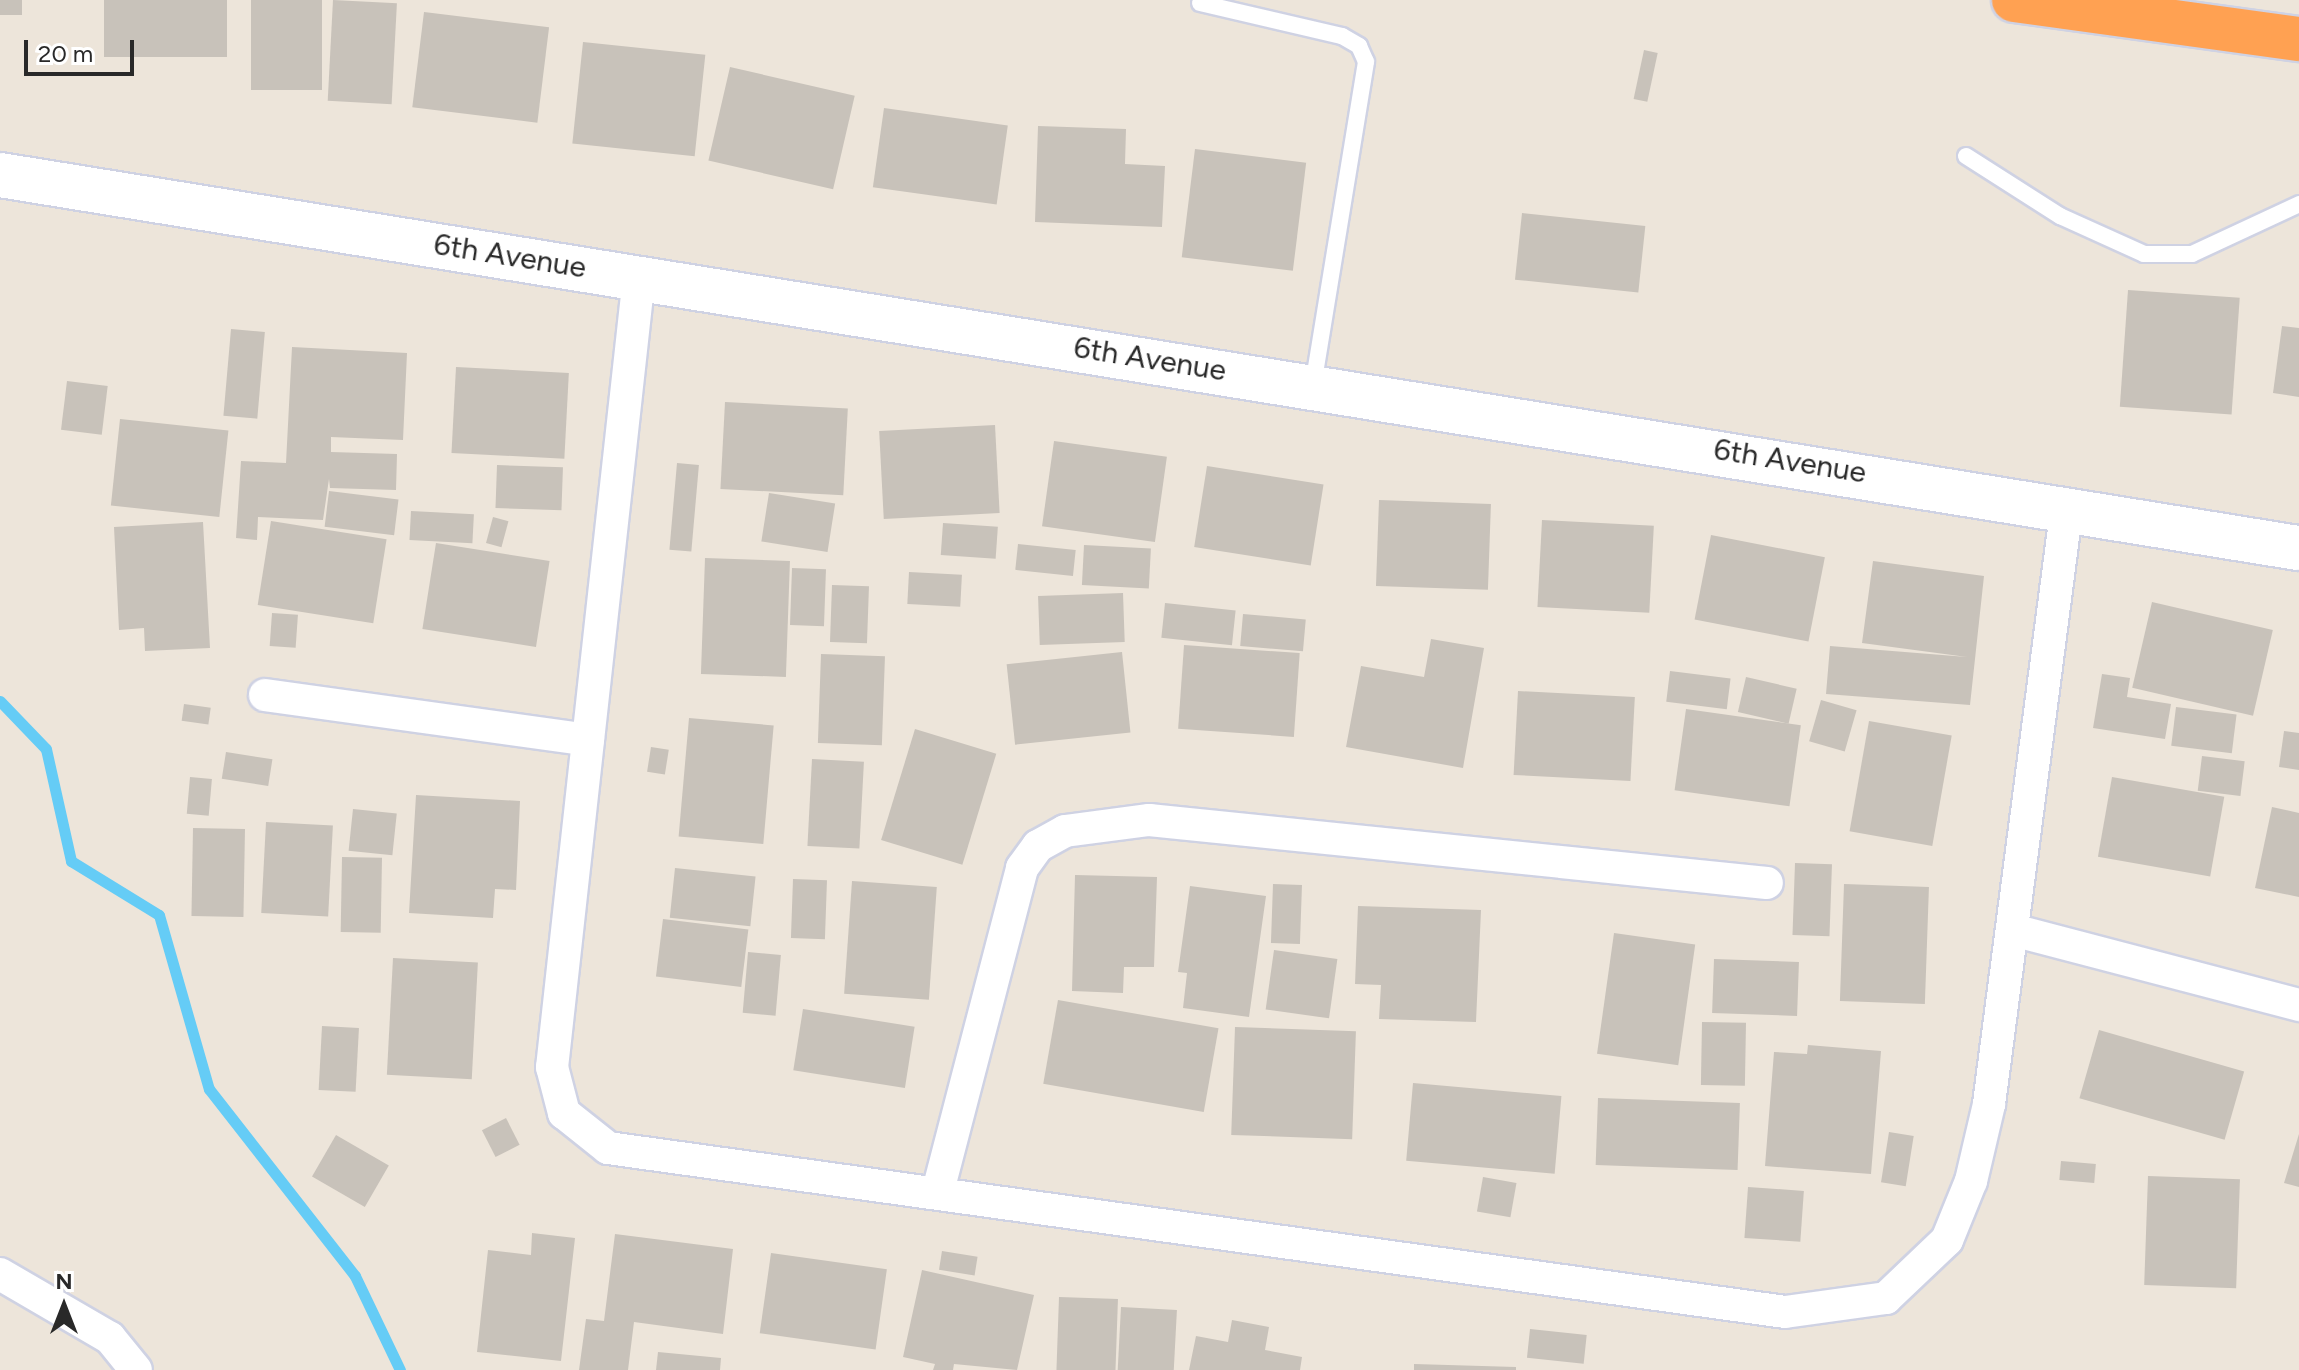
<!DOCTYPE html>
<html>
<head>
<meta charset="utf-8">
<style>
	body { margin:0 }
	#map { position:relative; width:2299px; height:1370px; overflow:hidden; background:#ede5da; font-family:Figtree,sans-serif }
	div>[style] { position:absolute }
	.stream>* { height:11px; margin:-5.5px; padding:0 5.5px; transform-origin:5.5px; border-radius:5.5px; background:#65ccf6 }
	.building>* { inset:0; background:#c8c2ba; transform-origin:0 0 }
	.roads { filter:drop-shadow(2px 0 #cfd2e3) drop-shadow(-2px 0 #cfd2e3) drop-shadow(0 2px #cfd2e3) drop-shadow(0 -2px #cfd2e3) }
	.lane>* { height:16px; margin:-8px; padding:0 8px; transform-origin:8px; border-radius:8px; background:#fff }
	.street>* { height:32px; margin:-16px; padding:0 16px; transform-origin:16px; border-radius:16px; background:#fff }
	.secondary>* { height:44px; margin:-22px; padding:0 22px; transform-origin:22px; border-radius:22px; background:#fff }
	.highway>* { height:44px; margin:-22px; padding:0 22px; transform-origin:22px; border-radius:22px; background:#ffa152 }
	span { translate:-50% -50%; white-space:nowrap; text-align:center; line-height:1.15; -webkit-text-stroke:8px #fff; paint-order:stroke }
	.street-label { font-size:30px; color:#292929 }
	.north { position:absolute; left:24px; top:1266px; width:80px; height:80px; -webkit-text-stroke:6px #fff; paint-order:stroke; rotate:0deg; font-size:22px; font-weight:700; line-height:32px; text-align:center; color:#292929 }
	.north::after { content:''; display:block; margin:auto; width:28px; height:36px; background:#292929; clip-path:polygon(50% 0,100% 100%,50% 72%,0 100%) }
	.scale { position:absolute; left:24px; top:40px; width:110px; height:36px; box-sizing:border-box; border:4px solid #292929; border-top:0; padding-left:10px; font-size:24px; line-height:28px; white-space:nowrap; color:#292929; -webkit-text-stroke:6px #fff; paint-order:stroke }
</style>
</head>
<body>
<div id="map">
	<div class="stream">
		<i style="left:0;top:701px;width:66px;rotate:46.2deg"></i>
		<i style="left:46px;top:749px;width:115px;rotate:77.4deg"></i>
		<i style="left:71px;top:861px;width:103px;rotate:31.5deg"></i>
		<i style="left:159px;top:915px;width:181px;rotate:74deg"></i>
		<i style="left:209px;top:1089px;width:237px;rotate:52deg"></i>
		<i style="left:355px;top:1276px;width:104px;rotate:64.4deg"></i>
	</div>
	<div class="building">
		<i style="left:0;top:0;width:22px;height:15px"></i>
		<i style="left:104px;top:0;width:123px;height:57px"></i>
		<i style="left:251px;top:0;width:71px;height:90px"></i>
		<i style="left:333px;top:0;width:64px;height:101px;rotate:3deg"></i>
		<i style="left:424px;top:12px;width:126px;height:96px;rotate:7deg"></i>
		<i style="left:583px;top:42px;width:123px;height:102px;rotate:6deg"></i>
		<i style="left:1644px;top:50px;width:14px;height:50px;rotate:12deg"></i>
		<i style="left:730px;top:67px;width:128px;height:96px;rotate:13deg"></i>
		<i style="left:884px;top:108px;width:125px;height:80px;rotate:8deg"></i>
		<i style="clip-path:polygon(1038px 126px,1126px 129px,1125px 164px,1165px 166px,1162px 227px,1035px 222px)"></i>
		<i style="left:1195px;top:149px;width:112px;height:109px;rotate:7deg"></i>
		<i style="left:1522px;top:213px;width:124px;height:67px;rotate:6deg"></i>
		<i style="left:2128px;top:290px;width:112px;height:117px;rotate:4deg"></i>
		<i style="clip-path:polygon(2282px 326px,2299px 328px,2299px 397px,2273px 393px)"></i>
		<i style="left:231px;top:329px;width:34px;height:87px;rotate:5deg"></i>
		<i style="clip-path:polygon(292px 347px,407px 353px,403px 440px,331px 437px,331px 452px,397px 454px,396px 490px,330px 488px,329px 479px,323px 520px,258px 517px,257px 540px,236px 538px,241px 461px,286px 463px)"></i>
		<i style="left:456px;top:367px;width:113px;height:86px;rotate:3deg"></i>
		<i style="left:67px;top:381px;width:41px;height:49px;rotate:7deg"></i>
		<i style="left:725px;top:402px;width:123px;height:87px;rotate:3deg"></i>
		<i style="left:120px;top:419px;width:109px;height:87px;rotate:6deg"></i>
		<i style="left:995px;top:425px;width:88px;height:116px;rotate:87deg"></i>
		<i style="left:1054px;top:441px;width:114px;height:86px;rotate:8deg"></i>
		<i style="left:677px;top:463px;width:22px;height:87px;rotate:5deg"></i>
		<i style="left:497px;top:465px;width:66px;height:43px;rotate:2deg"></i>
		<i style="left:1207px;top:466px;width:118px;height:82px;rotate:9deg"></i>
		<i style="left:329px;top:491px;width:70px;height:36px;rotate:7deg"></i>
		<i style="left:769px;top:493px;width:67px;height:49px;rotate:9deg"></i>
		<i style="left:1379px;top:500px;width:112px;height:86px;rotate:2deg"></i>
		<i style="left:411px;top:511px;width:63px;height:29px;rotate:3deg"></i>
		<i style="left:493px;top:517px;width:16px;height:27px;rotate:15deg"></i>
		<i style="left:1542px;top:520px;width:112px;height:87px;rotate:3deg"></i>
		<i style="left:271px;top:521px;width:117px;height:85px;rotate:9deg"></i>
		<i style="clip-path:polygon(203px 522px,210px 648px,145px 651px,144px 628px,119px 630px,114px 527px)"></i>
		<i style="left:943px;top:523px;width:55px;height:32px;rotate:4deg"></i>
		<i style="left:1711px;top:535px;width:116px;height:86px;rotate:11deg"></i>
		<i style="left:436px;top:543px;width:115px;height:87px;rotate:9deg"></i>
		<i style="left:1018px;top:544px;width:58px;height:26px;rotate:6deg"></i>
		<i style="left:1084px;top:545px;width:67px;height:40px;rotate:3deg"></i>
		<i style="left:705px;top:558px;width:85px;height:116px;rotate:2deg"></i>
		<i style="clip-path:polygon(1873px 561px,1984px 576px,1970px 705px,1826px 694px,1830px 646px,1967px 657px,1862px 643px)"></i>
		<i style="left:792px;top:568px;width:34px;height:57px;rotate:2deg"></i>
		<i style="left:909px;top:572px;width:53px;height:32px;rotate:3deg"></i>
		<i style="left:832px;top:585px;width:37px;height:57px;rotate:2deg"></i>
		<i style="left:1123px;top:593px;width:49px;height:85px;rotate:88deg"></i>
		<i style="left:2152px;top:602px;width:124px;height:88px;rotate:13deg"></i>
		<i style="left:1165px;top:603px;width:71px;height:35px;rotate:6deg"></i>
		<i style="left:272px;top:613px;width:26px;height:33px;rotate:4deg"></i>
		<i style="left:1243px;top:614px;width:63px;height:32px;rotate:5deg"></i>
		<i style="clip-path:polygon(1431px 639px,1484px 648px,1463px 768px,1346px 747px,1361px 666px,1424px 677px)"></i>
		<i style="left:1184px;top:645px;width:116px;height:84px;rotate:4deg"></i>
		<i style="left:1122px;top:652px;width:81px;height:116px;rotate:84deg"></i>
		<i style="left:821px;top:654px;width:64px;height:89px;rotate:2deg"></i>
		<i style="left:1670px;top:671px;width:61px;height:31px;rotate:7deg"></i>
		<i style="clip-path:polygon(2102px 674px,2130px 678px,2127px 697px,2171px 704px,2165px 739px,2093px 728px)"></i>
		<i style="left:1746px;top:677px;width:52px;height:36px;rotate:13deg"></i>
		<i style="left:1518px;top:691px;width:117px;height:84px;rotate:3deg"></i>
		<i style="left:1821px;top:700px;width:37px;height:43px;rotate:16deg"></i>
		<i style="left:184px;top:704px;width:27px;height:17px;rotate:8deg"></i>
		<i style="left:2176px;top:707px;width:61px;height:39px;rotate:7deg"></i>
		<i style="left:1686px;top:709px;width:116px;height:82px;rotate:8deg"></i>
		<i style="left:689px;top:718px;width:85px;height:119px;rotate:5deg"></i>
		<i style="left:1869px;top:721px;width:84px;height:112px;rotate:10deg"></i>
		<i style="left:915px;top:729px;width:85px;height:116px;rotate:17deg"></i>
		<i style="clip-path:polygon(2284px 731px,2299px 733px,2299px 770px,2279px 767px)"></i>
		<i style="left:651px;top:747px;width:18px;height:25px;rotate:9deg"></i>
		<i style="left:226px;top:752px;width:47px;height:27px;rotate:9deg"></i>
		<i style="left:2202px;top:756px;width:43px;height:35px;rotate:7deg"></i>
		<i style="left:812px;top:759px;width:52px;height:87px;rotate:3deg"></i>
		<i style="left:190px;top:777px;width:22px;height:37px;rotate:5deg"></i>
		<i style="left:2112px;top:777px;width:114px;height:81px;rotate:10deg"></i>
		<i style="clip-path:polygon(416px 795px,520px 801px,516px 890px,495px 889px,493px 918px,409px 913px)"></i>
		<i style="clip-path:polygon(2272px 807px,2299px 813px,2299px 897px,2255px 888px)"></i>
		<i style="left:353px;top:809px;width:44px;height:42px;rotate:6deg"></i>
		<i style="left:266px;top:822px;width:67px;height:91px;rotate:3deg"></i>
		<i style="left:193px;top:828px;width:52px;height:88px;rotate:1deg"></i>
		<i style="left:342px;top:857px;width:40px;height:75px;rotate:1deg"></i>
		<i style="left:1795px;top:863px;width:37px;height:72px;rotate:2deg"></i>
		<i style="left:675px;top:868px;width:81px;height:50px;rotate:6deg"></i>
		<i style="clip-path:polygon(1075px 875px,1157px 877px,1154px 967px,1124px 967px,1123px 993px,1072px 991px)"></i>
		<i style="left:793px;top:879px;width:34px;height:59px;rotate:2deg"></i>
		<i style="left:852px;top:881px;width:85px;height:113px;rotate:4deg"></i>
		<i style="left:1273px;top:884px;width:29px;height:59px;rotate:2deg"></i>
		<i style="left:1844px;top:884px;width:85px;height:117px;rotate:2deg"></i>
		<i style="clip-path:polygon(1190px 886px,1266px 896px,1249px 1017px,1183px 1008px,1187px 973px,1178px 972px)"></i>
		<i style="clip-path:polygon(1358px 906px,1481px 910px,1476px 1022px,1379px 1019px,1381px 985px,1355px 984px)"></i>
		<i style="left:663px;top:919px;width:86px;height:58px;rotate:7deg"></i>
		<i style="left:1614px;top:933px;width:82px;height:122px;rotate:8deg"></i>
		<i style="left:1274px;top:950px;width:64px;height:60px;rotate:8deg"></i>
		<i style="left:748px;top:952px;width:33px;height:61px;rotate:5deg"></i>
		<i style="left:393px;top:958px;width:85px;height:117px;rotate:3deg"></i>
		<i style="left:1714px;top:959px;width:85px;height:54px;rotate:2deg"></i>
		<i style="left:1058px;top:1000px;width:163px;height:85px;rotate:10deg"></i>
		<i style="left:803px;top:1009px;width:113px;height:62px;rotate:9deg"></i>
		<i style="left:1702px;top:1022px;width:44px;height:63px;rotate:1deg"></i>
		<i style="left:322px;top:1026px;width:37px;height:64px;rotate:3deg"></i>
		<i style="left:1235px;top:1027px;width:121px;height:108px;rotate:2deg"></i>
		<i style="left:2099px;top:1030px;width:151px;height:71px;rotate:16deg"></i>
		<i style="clip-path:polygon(1808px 1045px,1881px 1051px,1871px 1174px,1765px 1166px,1774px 1052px,1807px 1054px)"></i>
		<i style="left:1413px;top:1083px;width:149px;height:78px;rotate:5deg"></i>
		<i style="left:1598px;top:1098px;width:142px;height:67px;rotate:2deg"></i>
		<i style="left:506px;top:1118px;width:30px;height:27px;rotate:63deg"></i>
		<i style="left:1889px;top:1132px;width:25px;height:51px;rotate:9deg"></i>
		<i style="clip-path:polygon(2299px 1134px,2299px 1187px,2284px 1183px)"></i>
		<i style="left:336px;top:1135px;width:61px;height:48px;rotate:30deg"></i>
		<i style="left:2061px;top:1161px;width:35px;height:19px;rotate:5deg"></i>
		<i style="left:2148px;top:1176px;width:92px;height:109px;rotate:2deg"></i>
		<i style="left:1483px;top:1177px;width:34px;height:35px;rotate:10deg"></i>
		<i style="left:1748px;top:1187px;width:56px;height:51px;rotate:4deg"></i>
		<i style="clip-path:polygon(532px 1233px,575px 1238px,561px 1361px,477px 1352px,488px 1250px,531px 1255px)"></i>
		<i style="clip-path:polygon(615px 1234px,733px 1249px,723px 1334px,634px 1322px,628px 1370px,579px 1370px,586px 1319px,604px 1321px)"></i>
		<i style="left:942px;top:1251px;width:36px;height:19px;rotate:9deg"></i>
		<i style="left:771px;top:1253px;width:117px;height:81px;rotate:8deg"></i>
		<i style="clip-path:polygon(922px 1270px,1034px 1295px,1017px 1370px,954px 1364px,953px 1370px,933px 1370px,935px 1364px,903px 1357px)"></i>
		<i style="left:1059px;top:1297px;width:59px;height:73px;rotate:2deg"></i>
		<i style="left:1121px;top:1307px;width:56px;height:63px;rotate:3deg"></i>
		<i style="clip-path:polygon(1232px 1320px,1269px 1327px,1265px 1350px,1302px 1357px,1300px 1370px,1189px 1370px,1196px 1336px,1228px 1342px)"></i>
		<i style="left:1530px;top:1329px;width:57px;height:29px;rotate:6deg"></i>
		<i style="clip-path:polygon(658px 1352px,721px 1358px,720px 1370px,656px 1370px)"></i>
		<i style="clip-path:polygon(1414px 1364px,1516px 1367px,1516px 1370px,1414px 1370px)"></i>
	</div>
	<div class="roads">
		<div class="lane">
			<i style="left:1200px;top:3px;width:146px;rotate:13.1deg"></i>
			<i style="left:1342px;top:36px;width:20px;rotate:30deg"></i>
			<i style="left:1359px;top:46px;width:17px;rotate:66deg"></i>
			<i style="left:1366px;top:62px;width:327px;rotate:99.3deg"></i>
			<i style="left:1966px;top:156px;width:112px;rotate:32.6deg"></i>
			<i style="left:2060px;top:216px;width:92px;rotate:24.3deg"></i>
			<i style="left:2144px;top:254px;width:48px"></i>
			<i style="left:2192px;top:254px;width:118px;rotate:-25deg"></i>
		</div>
		<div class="street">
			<i style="left:639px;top:277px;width:795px;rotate:96.28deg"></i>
			<i style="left:552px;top:1067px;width:48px;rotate:75.4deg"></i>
			<i style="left:564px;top:1113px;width:56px;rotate:38.5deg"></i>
			<i style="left:608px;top:1148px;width:1188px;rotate:7.93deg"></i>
			<i style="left:1785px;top:1312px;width:102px;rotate:-7.9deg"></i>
			<i style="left:1886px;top:1298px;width:84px;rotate:-43.6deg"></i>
			<i style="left:1947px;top:1240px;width:64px;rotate:-67.9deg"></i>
			<i style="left:1971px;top:1181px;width:79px;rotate:-76.8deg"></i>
			<i style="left:1989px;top:1104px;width:603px;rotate:-82.57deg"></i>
			<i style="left:265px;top:695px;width:326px;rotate:7.9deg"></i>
			<i style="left:2013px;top:930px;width:296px;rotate:14.7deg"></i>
			<i style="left:938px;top:1191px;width:334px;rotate:-75.4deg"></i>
			<i style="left:1022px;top:868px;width:27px;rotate:-54deg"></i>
			<i style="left:1038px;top:846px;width:31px;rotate:-29deg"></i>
			<i style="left:1065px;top:831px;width:85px;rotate:-7.5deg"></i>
			<i style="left:1149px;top:820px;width:621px;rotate:5.82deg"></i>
			<i style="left:0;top:1274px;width:127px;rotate:30.2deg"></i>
			<i style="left:110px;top:1338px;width:41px;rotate:50.9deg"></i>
		</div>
		<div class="secondary">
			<i style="left:0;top:175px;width:2329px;rotate:9.22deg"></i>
		</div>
		<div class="highway">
			<i style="left:2014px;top:0;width:288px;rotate:7.8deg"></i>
		</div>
	</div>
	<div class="street-label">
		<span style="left:510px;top:256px;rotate:9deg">6th Avenue</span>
		<span style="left:1150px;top:359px;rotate:9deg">6th Avenue</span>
		<span style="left:1790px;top:461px;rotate:9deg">6th Avenue</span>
	</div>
	<div class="north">N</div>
	<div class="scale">20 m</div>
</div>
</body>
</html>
